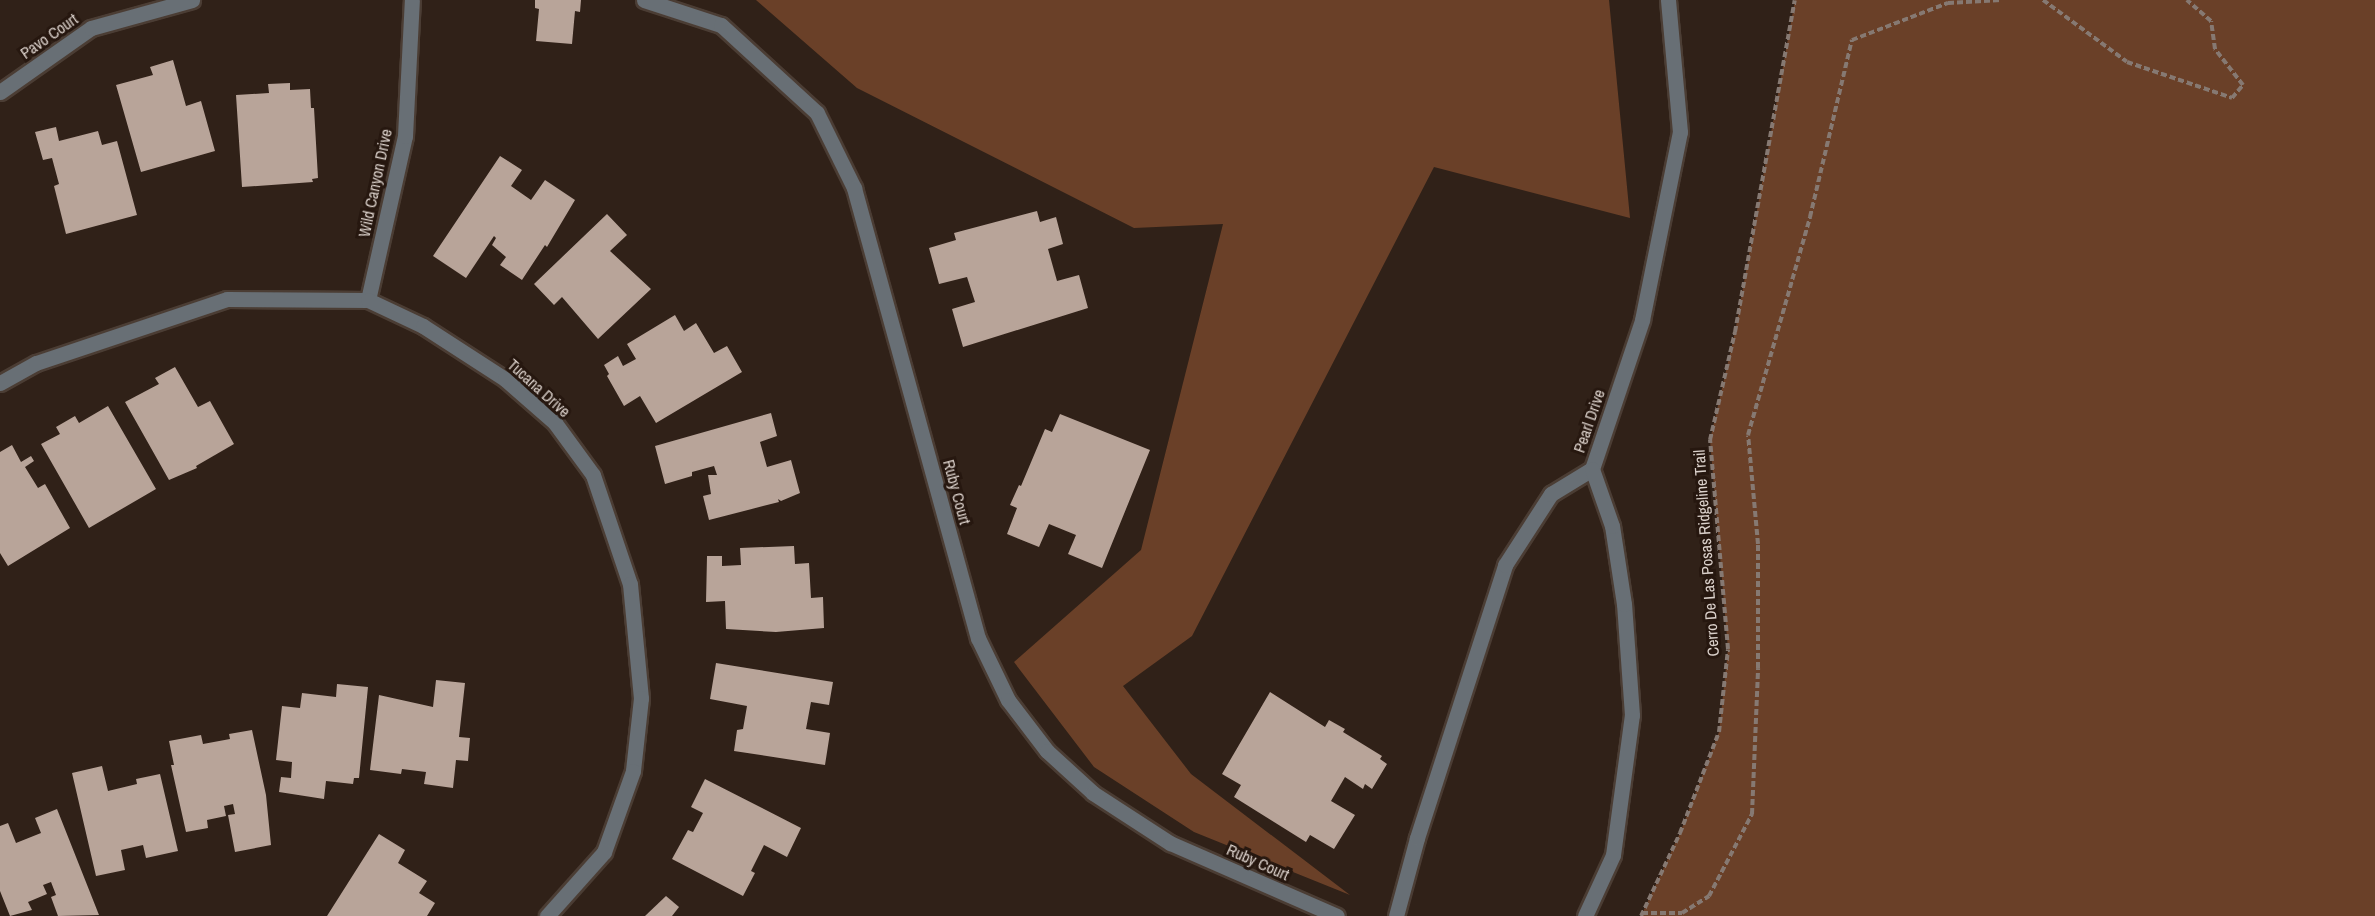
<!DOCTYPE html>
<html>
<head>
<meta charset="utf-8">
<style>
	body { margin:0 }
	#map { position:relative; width:2375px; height:916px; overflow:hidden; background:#302118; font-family:"Archivo Narrow",sans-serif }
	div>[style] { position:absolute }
	.green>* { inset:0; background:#6a4028 }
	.building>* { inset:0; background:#b8a499 }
	.path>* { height:4px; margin-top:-2px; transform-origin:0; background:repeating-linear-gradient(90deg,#867972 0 6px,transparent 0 9px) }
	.roads { filter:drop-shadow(2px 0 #4b3d34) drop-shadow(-2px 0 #4b3d34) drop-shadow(0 2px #4b3d34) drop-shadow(0 -2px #4b3d34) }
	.minor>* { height:15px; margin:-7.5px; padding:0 7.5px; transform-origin:7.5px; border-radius:7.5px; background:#686f75 }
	span { translate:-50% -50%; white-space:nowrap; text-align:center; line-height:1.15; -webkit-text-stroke:6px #26170f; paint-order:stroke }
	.street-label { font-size:16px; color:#dad0ca }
</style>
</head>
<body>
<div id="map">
	<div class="green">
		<i style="clip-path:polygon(756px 0,1609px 0,1630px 218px,1434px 167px,1192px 636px,1123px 686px,1191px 774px,1350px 895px,1194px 832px,1094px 767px,1014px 662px,1141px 550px,1223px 224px,1134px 228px,857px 88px)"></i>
		<i style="clip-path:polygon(1795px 0,2375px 0,2375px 916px,1641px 916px,1680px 833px,1719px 732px,1728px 649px,1710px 440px,1735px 332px)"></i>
	</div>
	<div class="building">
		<i style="clip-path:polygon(535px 0,581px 0,580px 12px,575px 11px,572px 44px,536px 41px,539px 9px,535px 8px)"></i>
		<i style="clip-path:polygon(173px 60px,186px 106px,201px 101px,215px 151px,141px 172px,116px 85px,153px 75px,150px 67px)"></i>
		<i style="clip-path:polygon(290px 83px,290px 90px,310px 89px,311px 108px,314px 108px,318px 178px,312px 179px,313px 182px,242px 187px,236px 95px,269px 93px,268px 84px)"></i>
		<i style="clip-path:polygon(56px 127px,59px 141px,98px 131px,102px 145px,117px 141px,137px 215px,66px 234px,54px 186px,59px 184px,52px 158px,43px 160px,35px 132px)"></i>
		<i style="clip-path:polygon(500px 156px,522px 170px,511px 186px,531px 200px,545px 180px,575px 200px,547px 247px,545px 245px,522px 280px,500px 265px,506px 257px,492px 245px,496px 238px,494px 236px,466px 278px,433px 256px)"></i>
		<i style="clip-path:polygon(1037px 211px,1040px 222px,1056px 217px,1063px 244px,1048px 249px,1057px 281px,1079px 275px,1088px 308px,963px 347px,952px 309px,975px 302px,967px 277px,939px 284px,929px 248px,956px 240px,954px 233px)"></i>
		<i style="clip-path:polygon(607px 214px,627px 235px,610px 251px,651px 289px,598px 339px,562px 297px,554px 305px,534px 284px)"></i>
		<i style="clip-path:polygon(675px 315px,684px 331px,696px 323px,714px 353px,727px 346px,742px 372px,656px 423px,640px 396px,624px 406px,607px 376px,609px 374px,604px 365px,618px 356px,623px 366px,636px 359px,627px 344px)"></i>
		<i style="clip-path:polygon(175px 367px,198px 407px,210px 401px,234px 444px,196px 466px,197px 468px,169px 480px,125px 402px,159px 384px,155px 378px)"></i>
		<i style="clip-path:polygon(108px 406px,156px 489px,89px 528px,41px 444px,60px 434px,56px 427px,75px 416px,79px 423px)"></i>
		<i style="clip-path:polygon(771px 413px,777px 436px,760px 442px,767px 467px,791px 460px,800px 493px,781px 501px,778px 499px,779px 502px,709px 520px,703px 496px,711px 494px,708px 475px,717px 475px,714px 466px,692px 472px,692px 476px,665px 484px,655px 446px)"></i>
		<i style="clip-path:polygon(1060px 414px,1150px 450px,1102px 568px,1068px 554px,1076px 535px,1049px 524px,1039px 547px,1007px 534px,1017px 508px,1010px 505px,1019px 485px,1021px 486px,1045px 429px,1052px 432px)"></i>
		<i style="clip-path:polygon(12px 445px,21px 462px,31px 456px,34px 461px,25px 467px,38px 488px,45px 484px,70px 528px,8px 566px,0 553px,0 452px)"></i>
		<i style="clip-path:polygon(794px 546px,795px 564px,809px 563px,811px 598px,823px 597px,824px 628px,776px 632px,726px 629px,725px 601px,706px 602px,707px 556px,722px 556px,722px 566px,741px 565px,740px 548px)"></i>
		<i style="clip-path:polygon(716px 663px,833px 682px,829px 705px,811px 702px,806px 729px,830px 733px,825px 765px,734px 751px,737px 730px,743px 729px,747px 706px,710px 699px)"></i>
		<i style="clip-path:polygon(436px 680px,465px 683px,459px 737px,470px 738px,468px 761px,456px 760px,453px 788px,424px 784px,426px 772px,402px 769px,401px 774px,370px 770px,379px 695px,433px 707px)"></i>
		<i style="clip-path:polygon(337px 684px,368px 687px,359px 778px,354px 778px,353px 784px,326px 781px,324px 799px,279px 792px,281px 777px,291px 778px,292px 762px,276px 760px,282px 706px,300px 708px,302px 693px,336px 697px)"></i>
		<i style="clip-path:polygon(1270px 692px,1325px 727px,1329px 720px,1345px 729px,1343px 732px,1382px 756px,1380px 759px,1387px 764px,1372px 789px,1365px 784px,1363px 789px,1345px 777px,1331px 801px,1355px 815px,1334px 849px,1310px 835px,1306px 842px,1234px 797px,1241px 785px,1222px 774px)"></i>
		<i style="clip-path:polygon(252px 730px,266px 795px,271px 845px,235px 852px,228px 815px,235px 814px,233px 804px,224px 806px,226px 816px,207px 820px,208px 828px,186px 832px,171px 765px,174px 765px,169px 741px,201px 735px,203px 744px,230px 739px,229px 734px)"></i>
		<i style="clip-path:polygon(102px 766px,108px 791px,137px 784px,136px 779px,160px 774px,178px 851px,146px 858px,143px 845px,121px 850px,125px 870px,96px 876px,72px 773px)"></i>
		<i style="clip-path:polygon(705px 779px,801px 828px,787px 857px,764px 845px,751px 871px,755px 873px,743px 896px,672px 859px,688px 830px,693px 832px,703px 813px,691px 807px)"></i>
		<i style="clip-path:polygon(57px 809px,99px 915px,58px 916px,51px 897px,56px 895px,51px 882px,43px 885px,47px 894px,28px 902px,32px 910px,10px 916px,0 891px,0 826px,8px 823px,16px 843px,41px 833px,35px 818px)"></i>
		<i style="clip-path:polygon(379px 834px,405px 850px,398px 863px,427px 881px,419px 893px,435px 903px,427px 916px,327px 916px)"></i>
		<i style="clip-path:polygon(666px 896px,679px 907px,672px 916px,645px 916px)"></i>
	</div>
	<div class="path">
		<i style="left:2043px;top:0;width:104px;rotate:36.4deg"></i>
		<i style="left:2127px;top:62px;width:111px;rotate:18.9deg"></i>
		<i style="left:2232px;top:98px;width:17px;rotate:-50deg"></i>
		<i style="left:2243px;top:85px;width:46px;rotate:-127.9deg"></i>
		<i style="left:2215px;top:49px;width:28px;rotate:-98deg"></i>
		<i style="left:2211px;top:21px;width:32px;rotate:-139deg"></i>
		<i style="left:1642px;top:913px;width:40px"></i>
		<i style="left:1682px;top:913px;width:32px;rotate:-32deg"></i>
		<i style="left:1709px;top:896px;width:93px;rotate:-62.3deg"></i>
		<i style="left:1752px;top:814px;width:146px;rotate:-87.6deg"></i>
		<i style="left:1758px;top:668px;width:124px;rotate:-90deg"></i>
		<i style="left:1758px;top:544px;width:109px;rotate:-95.2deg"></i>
		<i style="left:1748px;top:435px;width:227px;rotate:-74.1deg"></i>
		<i style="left:1810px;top:217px;width:182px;rotate:-76.7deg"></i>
		<i style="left:1852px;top:40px;width:103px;rotate:-21.1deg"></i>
		<i style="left:1948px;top:3px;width:53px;rotate:-3.2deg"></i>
		<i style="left:1641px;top:916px;width:92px;rotate:-64.8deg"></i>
		<i style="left:1680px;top:833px;width:108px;rotate:-68.9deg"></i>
		<i style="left:1719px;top:732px;width:83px;rotate:-83.8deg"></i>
		<i style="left:1728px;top:649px;width:210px;rotate:-94.9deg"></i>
		<i style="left:1710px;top:440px;width:111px;rotate:-77deg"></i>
		<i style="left:1735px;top:332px;width:337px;rotate:-79.8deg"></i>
	</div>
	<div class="roads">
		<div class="minor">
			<i style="left:644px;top:0;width:81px;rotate:18deg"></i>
			<i style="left:721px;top:25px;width:130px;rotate:42.5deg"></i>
			<i style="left:817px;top:113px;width:84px;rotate:63.7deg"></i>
			<i style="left:854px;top:188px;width:467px;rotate:74.6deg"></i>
			<i style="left:978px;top:638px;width:69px;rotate:64.2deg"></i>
			<i style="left:1008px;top:700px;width:64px;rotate:52.6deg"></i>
			<i style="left:1047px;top:751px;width:62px;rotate:42.4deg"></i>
			<i style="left:1093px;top:793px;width:92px;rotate:33deg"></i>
			<i style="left:1170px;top:843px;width:182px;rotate:23.6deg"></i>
			<i style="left:0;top:92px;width:111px;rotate:-35.1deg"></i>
			<i style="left:91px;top:28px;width:105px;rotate:-15.5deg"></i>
			<i style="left:368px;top:300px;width:168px;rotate:-77.3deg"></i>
			<i style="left:405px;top:136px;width:136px;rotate:-87.1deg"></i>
			<i style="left:0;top:383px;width:41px;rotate:-29.1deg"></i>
			<i style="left:36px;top:363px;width:201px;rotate:-18.5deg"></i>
			<i style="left:227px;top:299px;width:141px;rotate:0.4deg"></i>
			<i style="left:368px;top:300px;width:61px;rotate:25.3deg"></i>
			<i style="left:423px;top:326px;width:98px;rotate:32.9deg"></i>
			<i style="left:505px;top:379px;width:67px;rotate:41.3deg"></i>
			<i style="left:555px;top:423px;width:64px;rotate:53.8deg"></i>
			<i style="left:593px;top:475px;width:115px;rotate:71.3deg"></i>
			<i style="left:630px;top:584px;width:115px;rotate:84.5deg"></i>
			<i style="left:641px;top:698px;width:73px;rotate:96.3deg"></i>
			<i style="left:633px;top:771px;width:86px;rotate:109.7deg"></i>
			<i style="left:604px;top:852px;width:86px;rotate:131.7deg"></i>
			<i style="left:1396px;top:916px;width:81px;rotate:-74.9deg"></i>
			<i style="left:1417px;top:838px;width:287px;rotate:-72.1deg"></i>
			<i style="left:1505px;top:565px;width:85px;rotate:-57.1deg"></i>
			<i style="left:1551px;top:494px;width:48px;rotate:-31.4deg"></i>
			<i style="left:1592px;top:469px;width:157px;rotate:-71.4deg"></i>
			<i style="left:1642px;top:320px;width:192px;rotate:-78.6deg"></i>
			<i style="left:1680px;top:132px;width:133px;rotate:-95.2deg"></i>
			<i style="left:1585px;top:916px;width:67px;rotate:-65.3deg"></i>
			<i style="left:1613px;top:855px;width:141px;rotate:-82.3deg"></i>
			<i style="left:1632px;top:715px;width:111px;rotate:-94.1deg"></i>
			<i style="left:1624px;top:604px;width:79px;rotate:-98.7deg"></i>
			<i style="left:1612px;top:526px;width:60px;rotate:-109.3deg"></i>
		</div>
	</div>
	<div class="street-label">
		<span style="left:49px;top:36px;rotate:-35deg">Pavo Court</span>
		<span style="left:375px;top:183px;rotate:-78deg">Wild Canyon Drive</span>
		<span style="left:539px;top:388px;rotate:42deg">Tucana Drive</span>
		<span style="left:1589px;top:421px;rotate:-71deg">Pearl Drive</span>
		<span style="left:957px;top:492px;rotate:75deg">Ruby Court</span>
		<span style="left:1706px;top:553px;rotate:-94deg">Cerro De Las Posas Ridgeline Trail</span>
		<span style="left:1258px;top:862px;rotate:24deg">Ruby Court</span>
	</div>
</div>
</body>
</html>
